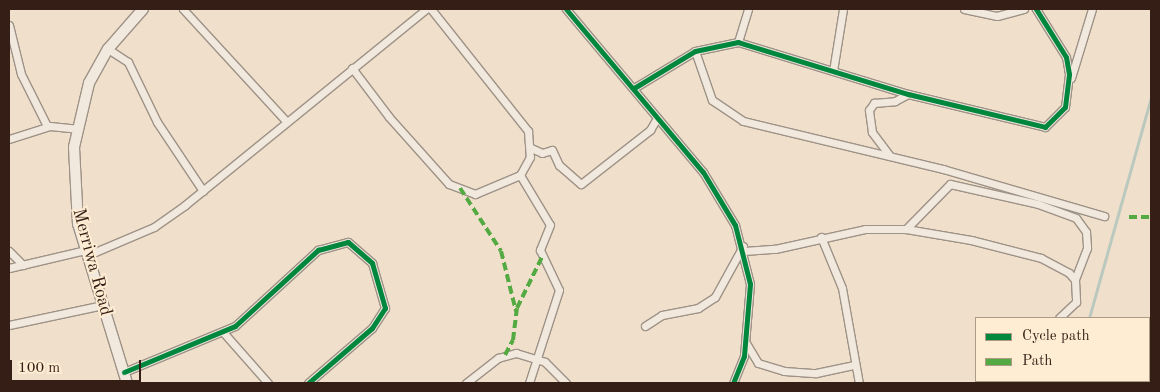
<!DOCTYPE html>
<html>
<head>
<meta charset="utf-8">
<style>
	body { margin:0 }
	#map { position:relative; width:1160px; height:392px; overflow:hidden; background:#f0e0cb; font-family:"Old Standard TT",serif }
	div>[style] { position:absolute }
	.stream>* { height:2.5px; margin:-1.25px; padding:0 1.25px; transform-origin:1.25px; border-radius:1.25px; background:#bac8be }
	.roads { filter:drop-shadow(1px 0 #9e9286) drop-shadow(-1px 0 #9e9286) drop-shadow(0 1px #9e9286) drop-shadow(0 -1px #9e9286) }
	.street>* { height:7px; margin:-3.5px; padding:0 3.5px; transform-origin:3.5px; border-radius:3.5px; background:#f1e8de }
	.secondary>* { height:10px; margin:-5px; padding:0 5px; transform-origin:5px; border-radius:5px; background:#f1e8de }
	.quiet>* { height:4px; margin-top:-2px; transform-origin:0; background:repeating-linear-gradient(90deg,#54aa42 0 8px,transparent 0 12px) }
	.cycleway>* { height:5px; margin:-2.5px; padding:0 2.5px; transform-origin:2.5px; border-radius:2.5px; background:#00873e }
	span { translate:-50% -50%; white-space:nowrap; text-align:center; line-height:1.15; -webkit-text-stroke:4px #ffedd3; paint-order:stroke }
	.street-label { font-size:18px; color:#351e16 }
	.frame { position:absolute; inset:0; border:10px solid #351e16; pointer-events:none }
	.legend { position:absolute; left:975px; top:317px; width:175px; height:65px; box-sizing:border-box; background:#ffedd3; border:1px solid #ae9a87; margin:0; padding:6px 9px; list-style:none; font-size:15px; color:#351e16 }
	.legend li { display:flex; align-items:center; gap:10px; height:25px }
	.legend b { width:25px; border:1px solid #ae9a87 }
	.scale { position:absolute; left:10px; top:360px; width:131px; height:22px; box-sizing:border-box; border:2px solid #351e16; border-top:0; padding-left:6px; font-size:15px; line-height:18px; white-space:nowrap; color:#351e16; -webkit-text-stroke:4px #ffedd3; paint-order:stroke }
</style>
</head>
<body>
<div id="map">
	<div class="stream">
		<i style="left:1089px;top:318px;width:229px;rotate:-74.3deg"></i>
		<i style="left:1073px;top:383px;width:2px;rotate:-90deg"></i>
	</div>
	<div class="roads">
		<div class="street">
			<i style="left:183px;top:9px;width:152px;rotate:47.4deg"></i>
			<i style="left:431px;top:9px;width:156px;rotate:51.5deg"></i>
			<i style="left:528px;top:131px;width:26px;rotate:86deg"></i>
			<i style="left:530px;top:157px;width:21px;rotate:119deg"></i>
			<i style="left:520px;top:175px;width:58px;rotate:59deg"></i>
			<i style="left:550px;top:225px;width:27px;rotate:112deg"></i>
			<i style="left:540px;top:250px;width:44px;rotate:64.6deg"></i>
			<i style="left:559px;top:290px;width:98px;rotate:107.9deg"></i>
			<i style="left:566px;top:9px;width:213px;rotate:50deg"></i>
			<i style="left:703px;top:172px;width:62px;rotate:58.9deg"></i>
			<i style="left:735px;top:225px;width:61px;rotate:75.7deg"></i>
			<i style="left:750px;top:284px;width:72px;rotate:94.8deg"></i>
			<i style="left:744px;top:356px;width:29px;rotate:112deg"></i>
			<i style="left:964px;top:9px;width:34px;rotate:12deg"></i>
			<i style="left:997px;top:16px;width:28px;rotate:-15deg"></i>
			<i style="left:9px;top:25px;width:50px;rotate:76.2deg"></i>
			<i style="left:21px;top:74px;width:58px;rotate:63.4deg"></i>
			<i style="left:738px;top:42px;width:34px;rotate:-73deg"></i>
			<i style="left:108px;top:49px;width:24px;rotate:33deg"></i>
			<i style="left:128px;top:62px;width:67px;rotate:64.2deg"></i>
			<i style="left:157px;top:122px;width:83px;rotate:56.3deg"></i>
			<i style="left:695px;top:51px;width:52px;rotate:70.9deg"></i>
			<i style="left:712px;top:100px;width:37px;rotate:34deg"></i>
			<i style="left:743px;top:121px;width:206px;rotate:13.5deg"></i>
			<i style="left:943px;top:169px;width:168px;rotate:16.3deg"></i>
			<i style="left:352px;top:68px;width:61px;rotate:52.9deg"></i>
			<i style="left:389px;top:117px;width:90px;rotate:48.2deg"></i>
			<i style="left:449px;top:184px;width:28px;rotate:21deg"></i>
			<i style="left:475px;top:194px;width:49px;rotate:-22.9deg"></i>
			<i style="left:833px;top:71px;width:63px;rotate:-80.8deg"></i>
			<i style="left:1071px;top:78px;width:72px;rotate:-73.1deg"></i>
			<i style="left:634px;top:88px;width:71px;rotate:-31.2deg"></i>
			<i style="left:695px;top:51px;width:44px;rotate:-11.8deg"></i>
			<i style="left:738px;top:42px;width:178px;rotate:17deg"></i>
			<i style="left:908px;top:94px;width:141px;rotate:13.5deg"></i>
			<i style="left:1045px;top:127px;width:28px;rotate:-45deg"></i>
			<i style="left:1065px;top:107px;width:33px;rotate:-83deg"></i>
			<i style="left:1069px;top:74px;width:17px;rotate:-100deg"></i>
			<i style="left:1066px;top:57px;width:57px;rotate:-122deg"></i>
			<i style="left:9px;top:139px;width:43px;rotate:-17.6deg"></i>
			<i style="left:50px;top:126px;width:27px;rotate:6deg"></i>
			<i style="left:531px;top:148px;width:12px;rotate:24deg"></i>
			<i style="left:542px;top:153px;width:10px;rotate:-17deg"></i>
			<i style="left:552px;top:150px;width:17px;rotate:65deg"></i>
			<i style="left:559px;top:165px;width:29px;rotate:41deg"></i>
			<i style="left:581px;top:184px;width:88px;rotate:-38deg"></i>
			<i style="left:650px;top:130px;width:14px;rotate:-60deg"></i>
			<i style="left:890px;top:156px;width:30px;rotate:-127deg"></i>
			<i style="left:872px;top:132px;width:22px;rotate:-98deg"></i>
			<i style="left:869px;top:110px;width:9px;rotate:-54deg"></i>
			<i style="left:874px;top:103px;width:21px;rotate:-5deg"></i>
			<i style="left:895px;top:101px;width:15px;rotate:-28deg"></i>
			<i style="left:906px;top:229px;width:63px;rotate:-45.6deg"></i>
			<i style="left:950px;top:184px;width:90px;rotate:12.8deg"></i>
			<i style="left:1038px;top:204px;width:40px;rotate:20.2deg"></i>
			<i style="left:1076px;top:218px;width:17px;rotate:54deg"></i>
			<i style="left:1086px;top:232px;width:16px;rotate:86deg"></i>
			<i style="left:1087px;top:248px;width:34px;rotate:111deg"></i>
			<i style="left:821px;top:237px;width:55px;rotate:67.6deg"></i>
			<i style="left:842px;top:288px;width:97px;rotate:79.9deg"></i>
			<i style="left:9px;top:251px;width:20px;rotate:45deg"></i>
			<i style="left:744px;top:251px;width:31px;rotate:-4deg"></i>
			<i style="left:775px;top:249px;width:92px;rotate:-12.5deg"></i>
			<i style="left:865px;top:229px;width:41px"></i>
			<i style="left:906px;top:229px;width:66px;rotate:9.6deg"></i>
			<i style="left:971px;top:240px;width:72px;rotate:14.4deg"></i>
			<i style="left:1041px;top:258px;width:32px;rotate:28deg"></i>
			<i style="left:1069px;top:273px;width:9px;rotate:49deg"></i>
			<i style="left:1075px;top:280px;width:22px;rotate:87deg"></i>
			<i style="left:1076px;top:302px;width:23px;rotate:137deg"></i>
			<i style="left:88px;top:255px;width:72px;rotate:-23deg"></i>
			<i style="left:154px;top:227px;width:38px;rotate:-35deg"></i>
			<i style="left:185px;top:205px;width:311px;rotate:-39.1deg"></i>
			<i style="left:9px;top:268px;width:79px;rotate:-13.2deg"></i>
			<i style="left:9px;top:325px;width:96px;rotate:-12deg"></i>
			<i style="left:645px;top:326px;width:20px;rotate:-33deg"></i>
			<i style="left:662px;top:315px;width:37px;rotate:-11deg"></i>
			<i style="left:698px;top:308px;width:20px;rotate:-33deg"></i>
			<i style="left:715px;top:297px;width:58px;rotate:-61.2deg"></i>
			<i style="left:223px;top:332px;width:68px;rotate:48.6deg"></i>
			<i style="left:746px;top:343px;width:23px;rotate:59deg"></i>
			<i style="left:758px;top:363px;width:27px;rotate:17deg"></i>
			<i style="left:784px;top:371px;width:32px;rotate:4deg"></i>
			<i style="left:816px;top:373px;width:38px;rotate:-12deg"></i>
			<i style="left:124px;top:372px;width:120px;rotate:-22.5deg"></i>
			<i style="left:235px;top:326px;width:113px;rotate:-42.5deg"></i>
			<i style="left:318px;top:250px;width:31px;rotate:-15deg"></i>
			<i style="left:348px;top:242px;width:32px;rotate:41deg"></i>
			<i style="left:372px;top:263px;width:47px;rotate:73.9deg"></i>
			<i style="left:385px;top:308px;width:24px;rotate:123deg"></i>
			<i style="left:372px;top:328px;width:84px;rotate:139.3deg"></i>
			<i style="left:1021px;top:381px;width:2px;rotate:90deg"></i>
			<i style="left:466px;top:383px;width:41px;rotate:-38deg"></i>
			<i style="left:498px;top:358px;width:19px;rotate:-16deg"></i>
			<i style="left:516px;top:353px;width:30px;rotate:17deg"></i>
			<i style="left:545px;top:362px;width:30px;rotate:45deg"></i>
		</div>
		<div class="secondary">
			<i style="left:127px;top:383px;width:166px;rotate:-107.1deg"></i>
			<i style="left:78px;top:224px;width:77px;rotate:-93deg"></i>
			<i style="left:74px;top:147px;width:66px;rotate:-76.8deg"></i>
			<i style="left:89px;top:83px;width:39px;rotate:-61deg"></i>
			<i style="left:108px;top:49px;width:53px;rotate:-48.8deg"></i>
		</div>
	</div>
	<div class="quiet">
		<i style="left:460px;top:188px;width:75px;rotate:56.9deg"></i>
		<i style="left:501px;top:251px;width:62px;rotate:76deg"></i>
		<i style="left:1129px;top:217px;width:22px"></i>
		<i style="left:505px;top:355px;width:17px;rotate:-62deg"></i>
		<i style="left:513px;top:340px;width:32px;rotate:-83deg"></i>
		<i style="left:517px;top:308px;width:57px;rotate:-63.9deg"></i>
	</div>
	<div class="cycleway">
		<i style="left:566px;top:9px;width:213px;rotate:50deg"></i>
		<i style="left:703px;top:172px;width:62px;rotate:58.9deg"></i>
		<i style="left:735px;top:225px;width:61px;rotate:75.7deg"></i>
		<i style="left:750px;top:284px;width:72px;rotate:94.8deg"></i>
		<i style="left:744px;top:356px;width:29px;rotate:112deg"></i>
		<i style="left:634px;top:88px;width:71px;rotate:-31.2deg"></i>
		<i style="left:695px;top:51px;width:44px;rotate:-11.8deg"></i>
		<i style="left:738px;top:42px;width:178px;rotate:17deg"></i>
		<i style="left:908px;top:94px;width:141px;rotate:13.5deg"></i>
		<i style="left:1045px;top:127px;width:28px;rotate:-45deg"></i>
		<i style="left:1065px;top:107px;width:33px;rotate:-83deg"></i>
		<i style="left:1069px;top:74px;width:17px;rotate:-100deg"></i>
		<i style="left:1066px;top:57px;width:57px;rotate:-122deg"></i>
		<i style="left:124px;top:372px;width:120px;rotate:-22.5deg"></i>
		<i style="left:235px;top:326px;width:113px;rotate:-42.5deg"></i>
		<i style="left:318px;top:250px;width:31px;rotate:-15deg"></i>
		<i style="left:348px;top:242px;width:32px;rotate:41deg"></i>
		<i style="left:372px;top:263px;width:47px;rotate:73.9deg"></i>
		<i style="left:385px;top:308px;width:24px;rotate:123deg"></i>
		<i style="left:372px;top:328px;width:84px;rotate:139.3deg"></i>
	</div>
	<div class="street-label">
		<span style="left:92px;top:262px;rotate:75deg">Merriwa Road</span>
	</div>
	<div class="frame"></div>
	<ul class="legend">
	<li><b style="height:6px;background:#00873e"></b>Cycle path</li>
	<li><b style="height:6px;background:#54aa42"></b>Path</li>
	</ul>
	<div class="scale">100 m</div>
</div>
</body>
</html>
